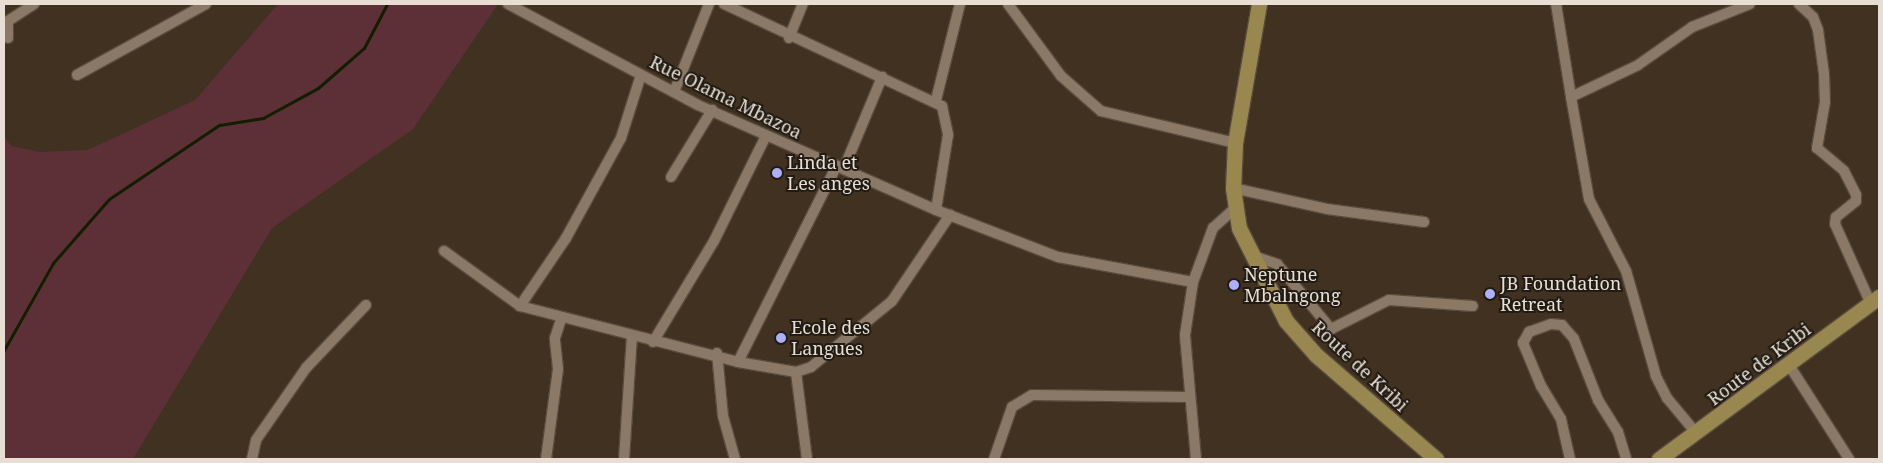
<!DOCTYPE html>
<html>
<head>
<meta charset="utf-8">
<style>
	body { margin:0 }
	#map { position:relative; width:1883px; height:463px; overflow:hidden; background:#403120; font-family:"Noto Serif",serif }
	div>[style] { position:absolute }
	.green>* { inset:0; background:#5d3038 }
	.stream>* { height:3px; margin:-1.5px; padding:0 1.5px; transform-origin:1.5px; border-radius:1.5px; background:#131e00 }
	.roads { filter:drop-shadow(1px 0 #594c3e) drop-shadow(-1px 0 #594c3e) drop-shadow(0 1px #594c3e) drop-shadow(0 -1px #594c3e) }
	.minor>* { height:10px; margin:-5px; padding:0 5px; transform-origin:5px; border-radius:5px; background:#8b7967 }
	.primary>* { height:15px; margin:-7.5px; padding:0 7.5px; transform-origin:7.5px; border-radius:7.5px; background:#998750 }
	.dots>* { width:14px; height:14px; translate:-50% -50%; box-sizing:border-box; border:2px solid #211b13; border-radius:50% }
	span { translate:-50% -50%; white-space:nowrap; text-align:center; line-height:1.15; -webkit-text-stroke:4px #211b13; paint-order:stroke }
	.street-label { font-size:18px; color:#e8ded3 }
	.poi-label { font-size:18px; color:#e8ded3 }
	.left { translate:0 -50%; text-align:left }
	.frame { position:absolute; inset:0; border:5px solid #e8ded3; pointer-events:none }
</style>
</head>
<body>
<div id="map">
	<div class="green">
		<i style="clip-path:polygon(278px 4px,498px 4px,413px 129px,272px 228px,133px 459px,4px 459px,4px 136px,11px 146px,40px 152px,88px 150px,195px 100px)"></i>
	</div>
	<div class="stream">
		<i style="left:4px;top:350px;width:100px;rotate:-60.6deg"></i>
		<i style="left:53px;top:263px;width:85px;rotate:-48.8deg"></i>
		<i style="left:109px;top:199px;width:133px;rotate:-33.9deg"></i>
		<i style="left:219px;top:125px;width:45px;rotate:-9deg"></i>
		<i style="left:263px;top:118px;width:63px;rotate:-28.6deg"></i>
		<i style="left:318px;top:88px;width:61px;rotate:-41deg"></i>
		<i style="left:364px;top:48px;width:50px;rotate:-62.4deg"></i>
	</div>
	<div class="roads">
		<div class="minor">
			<i style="left:508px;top:4px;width:215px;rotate:28deg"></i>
			<i style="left:698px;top:105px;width:260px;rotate:23.8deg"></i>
			<i style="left:936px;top:210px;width:131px;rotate:21.1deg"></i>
			<i style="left:1058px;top:257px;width:137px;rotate:10.5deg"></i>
			<i style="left:724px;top:4px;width:241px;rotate:25.1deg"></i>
			<i style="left:942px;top:106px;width:30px;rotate:78deg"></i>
			<i style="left:948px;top:135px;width:76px;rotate:99.1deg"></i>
			<i style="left:1008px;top:4px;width:89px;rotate:53.6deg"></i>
			<i style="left:1061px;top:76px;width:53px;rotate:41.2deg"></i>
			<i style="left:1101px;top:111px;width:138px;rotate:13.4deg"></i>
			<i style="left:1556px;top:4px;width:94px;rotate:80.8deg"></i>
			<i style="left:1799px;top:4px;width:19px;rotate:43deg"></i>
			<i style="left:1813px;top:17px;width:14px;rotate:69deg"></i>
			<i style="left:1818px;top:30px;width:44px;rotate:82.2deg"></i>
			<i style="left:1824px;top:74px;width:28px;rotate:88deg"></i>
			<i style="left:1825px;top:102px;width:47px;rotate:99.9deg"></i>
			<i style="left:1817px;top:148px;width:35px;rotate:40deg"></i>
			<i style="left:1844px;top:171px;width:27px;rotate:63deg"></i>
			<i style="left:1856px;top:195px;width:6px;rotate:90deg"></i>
			<i style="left:1856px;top:201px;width:26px;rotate:141deg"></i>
			<i style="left:1836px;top:217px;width:7px;rotate:98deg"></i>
			<i style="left:1835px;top:224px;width:88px;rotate:65.8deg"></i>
			<i style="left:8px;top:38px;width:17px;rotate:-90deg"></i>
			<i style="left:8px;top:21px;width:31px;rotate:-33deg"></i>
			<i style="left:789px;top:38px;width:37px;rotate:-68deg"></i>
			<i style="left:77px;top:75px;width:147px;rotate:-28.8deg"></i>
			<i style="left:674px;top:92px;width:95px;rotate:-68.3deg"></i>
			<i style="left:936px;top:100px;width:99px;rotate:-76deg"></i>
			<i style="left:844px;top:168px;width:99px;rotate:-67.3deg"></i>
			<i style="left:671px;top:177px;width:79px;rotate:-58.5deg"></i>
			<i style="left:1233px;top:188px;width:96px;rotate:12.6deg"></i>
			<i style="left:1327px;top:209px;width:98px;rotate:7.6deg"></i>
			<i style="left:444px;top:251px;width:94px;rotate:35.9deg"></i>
			<i style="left:520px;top:306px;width:225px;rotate:14.4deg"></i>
			<i style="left:738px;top:362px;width:59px;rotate:9.8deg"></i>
			<i style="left:796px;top:372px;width:16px;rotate:-18deg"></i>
			<i style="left:811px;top:367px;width:104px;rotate:-39.2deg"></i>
			<i style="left:892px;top:301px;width:104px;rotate:-56deg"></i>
			<i style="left:1251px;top:255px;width:28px;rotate:19deg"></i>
			<i style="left:1277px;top:264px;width:85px;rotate:50.3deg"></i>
			<i style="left:1331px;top:329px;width:65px;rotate:-26.6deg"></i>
			<i style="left:1389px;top:300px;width:84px;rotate:4.1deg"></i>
			<i style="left:520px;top:306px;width:82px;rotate:-55.9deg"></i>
			<i style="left:566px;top:238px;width:114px;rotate:-61.2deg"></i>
			<i style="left:621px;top:138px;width:66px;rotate:-72.4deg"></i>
			<i style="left:653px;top:342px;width:118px;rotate:-58.9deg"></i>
			<i style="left:714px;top:241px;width:117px;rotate:-63.7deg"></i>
			<i style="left:717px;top:353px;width:63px;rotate:84.6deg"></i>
			<i style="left:723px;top:416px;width:45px;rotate:74.4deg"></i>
			<i style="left:738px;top:362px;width:220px;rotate:-63.3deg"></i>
			<i style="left:1789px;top:365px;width:112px;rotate:57.4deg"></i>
			<i style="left:796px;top:372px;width:88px;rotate:82.8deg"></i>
			<i style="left:1697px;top:434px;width:47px;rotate:-129.8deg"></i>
			<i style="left:1667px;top:398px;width:25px;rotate:-117deg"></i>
			<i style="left:1656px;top:376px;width:109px;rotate:-105.9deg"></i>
			<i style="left:1626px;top:271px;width:81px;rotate:-117.2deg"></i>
			<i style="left:1589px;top:199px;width:104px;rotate:-100deg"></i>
			<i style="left:1571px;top:97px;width:74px;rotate:-25.5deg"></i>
			<i style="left:1638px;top:65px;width:66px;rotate:-35.1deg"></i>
			<i style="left:1692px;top:27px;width:62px;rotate:-21.6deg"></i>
			<i style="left:252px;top:459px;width:19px;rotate:-78deg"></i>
			<i style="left:256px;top:440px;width:88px;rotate:-55.2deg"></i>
			<i style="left:306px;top:368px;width:87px;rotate:-46.4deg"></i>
			<i style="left:546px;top:459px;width:91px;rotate:-82.4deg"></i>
			<i style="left:558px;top:369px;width:31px;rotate:-96deg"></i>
			<i style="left:555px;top:338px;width:22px;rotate:-72deg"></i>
			<i style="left:624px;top:459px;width:123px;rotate:-86.3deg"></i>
			<i style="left:994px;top:459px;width:55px;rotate:-70.9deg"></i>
			<i style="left:1012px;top:407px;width:23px;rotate:-31deg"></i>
			<i style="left:1032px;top:395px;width:156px;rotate:0.7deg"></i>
			<i style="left:1196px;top:459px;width:124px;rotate:-95.1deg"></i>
			<i style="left:1185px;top:335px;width:54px;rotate:-81.4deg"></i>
			<i style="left:1193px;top:282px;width:58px;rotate:-69.7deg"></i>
			<i style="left:1213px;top:228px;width:28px;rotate:-42deg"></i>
			<i style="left:1570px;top:459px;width:41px;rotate:-102.7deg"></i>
			<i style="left:1561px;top:419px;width:39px;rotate:-121deg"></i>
			<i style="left:1541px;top:386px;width:47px;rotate:-112.7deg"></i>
			<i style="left:1523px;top:343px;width:13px;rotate:-61deg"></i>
			<i style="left:1529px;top:332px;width:23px;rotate:-20deg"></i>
			<i style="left:1551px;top:324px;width:11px;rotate:5deg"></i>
			<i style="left:1562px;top:325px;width:18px;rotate:49deg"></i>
			<i style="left:1574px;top:339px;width:66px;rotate:68.5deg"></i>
			<i style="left:1598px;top:400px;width:38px;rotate:58deg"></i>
			<i style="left:1618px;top:432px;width:28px;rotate:73deg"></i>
		</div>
		<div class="primary">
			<i style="left:1259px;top:4px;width:141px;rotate:99.8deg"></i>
			<i style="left:1235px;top:143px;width:45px;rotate:92.5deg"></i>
			<i style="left:1233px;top:188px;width:40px;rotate:81.5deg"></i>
			<i style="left:1239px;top:228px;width:104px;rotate:63.2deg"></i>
			<i style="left:1286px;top:321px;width:45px;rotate:48.6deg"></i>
			<i style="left:1316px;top:355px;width:159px;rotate:40.9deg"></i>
			<i style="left:1659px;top:459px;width:273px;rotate:-36.4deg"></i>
		</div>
	</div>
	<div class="dots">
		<i style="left:777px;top:173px;background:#acaffb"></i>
		<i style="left:1234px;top:285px;background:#acaffb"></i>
		<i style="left:1490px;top:294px;background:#acaffb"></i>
		<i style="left:781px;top:338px;background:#acaffb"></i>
	</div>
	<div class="street-label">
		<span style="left:726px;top:97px;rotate:26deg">Rue Olama Mbazoa</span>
		<span style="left:1759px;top:364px;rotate:-37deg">Route de Kribi</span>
		<span style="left:1360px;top:366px;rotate:43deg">Route de Kribi</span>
	</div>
	<div class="poi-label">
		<span class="left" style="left:787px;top:173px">Linda et<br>Les anges</span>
		<span class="left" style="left:1244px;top:285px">Neptune<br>Mbalngong</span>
		<span class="left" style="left:1500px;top:294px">JB Foundation<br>Retreat</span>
		<span class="left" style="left:791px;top:338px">Ecole des<br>Langues</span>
	</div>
	<div class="frame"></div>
</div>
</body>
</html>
